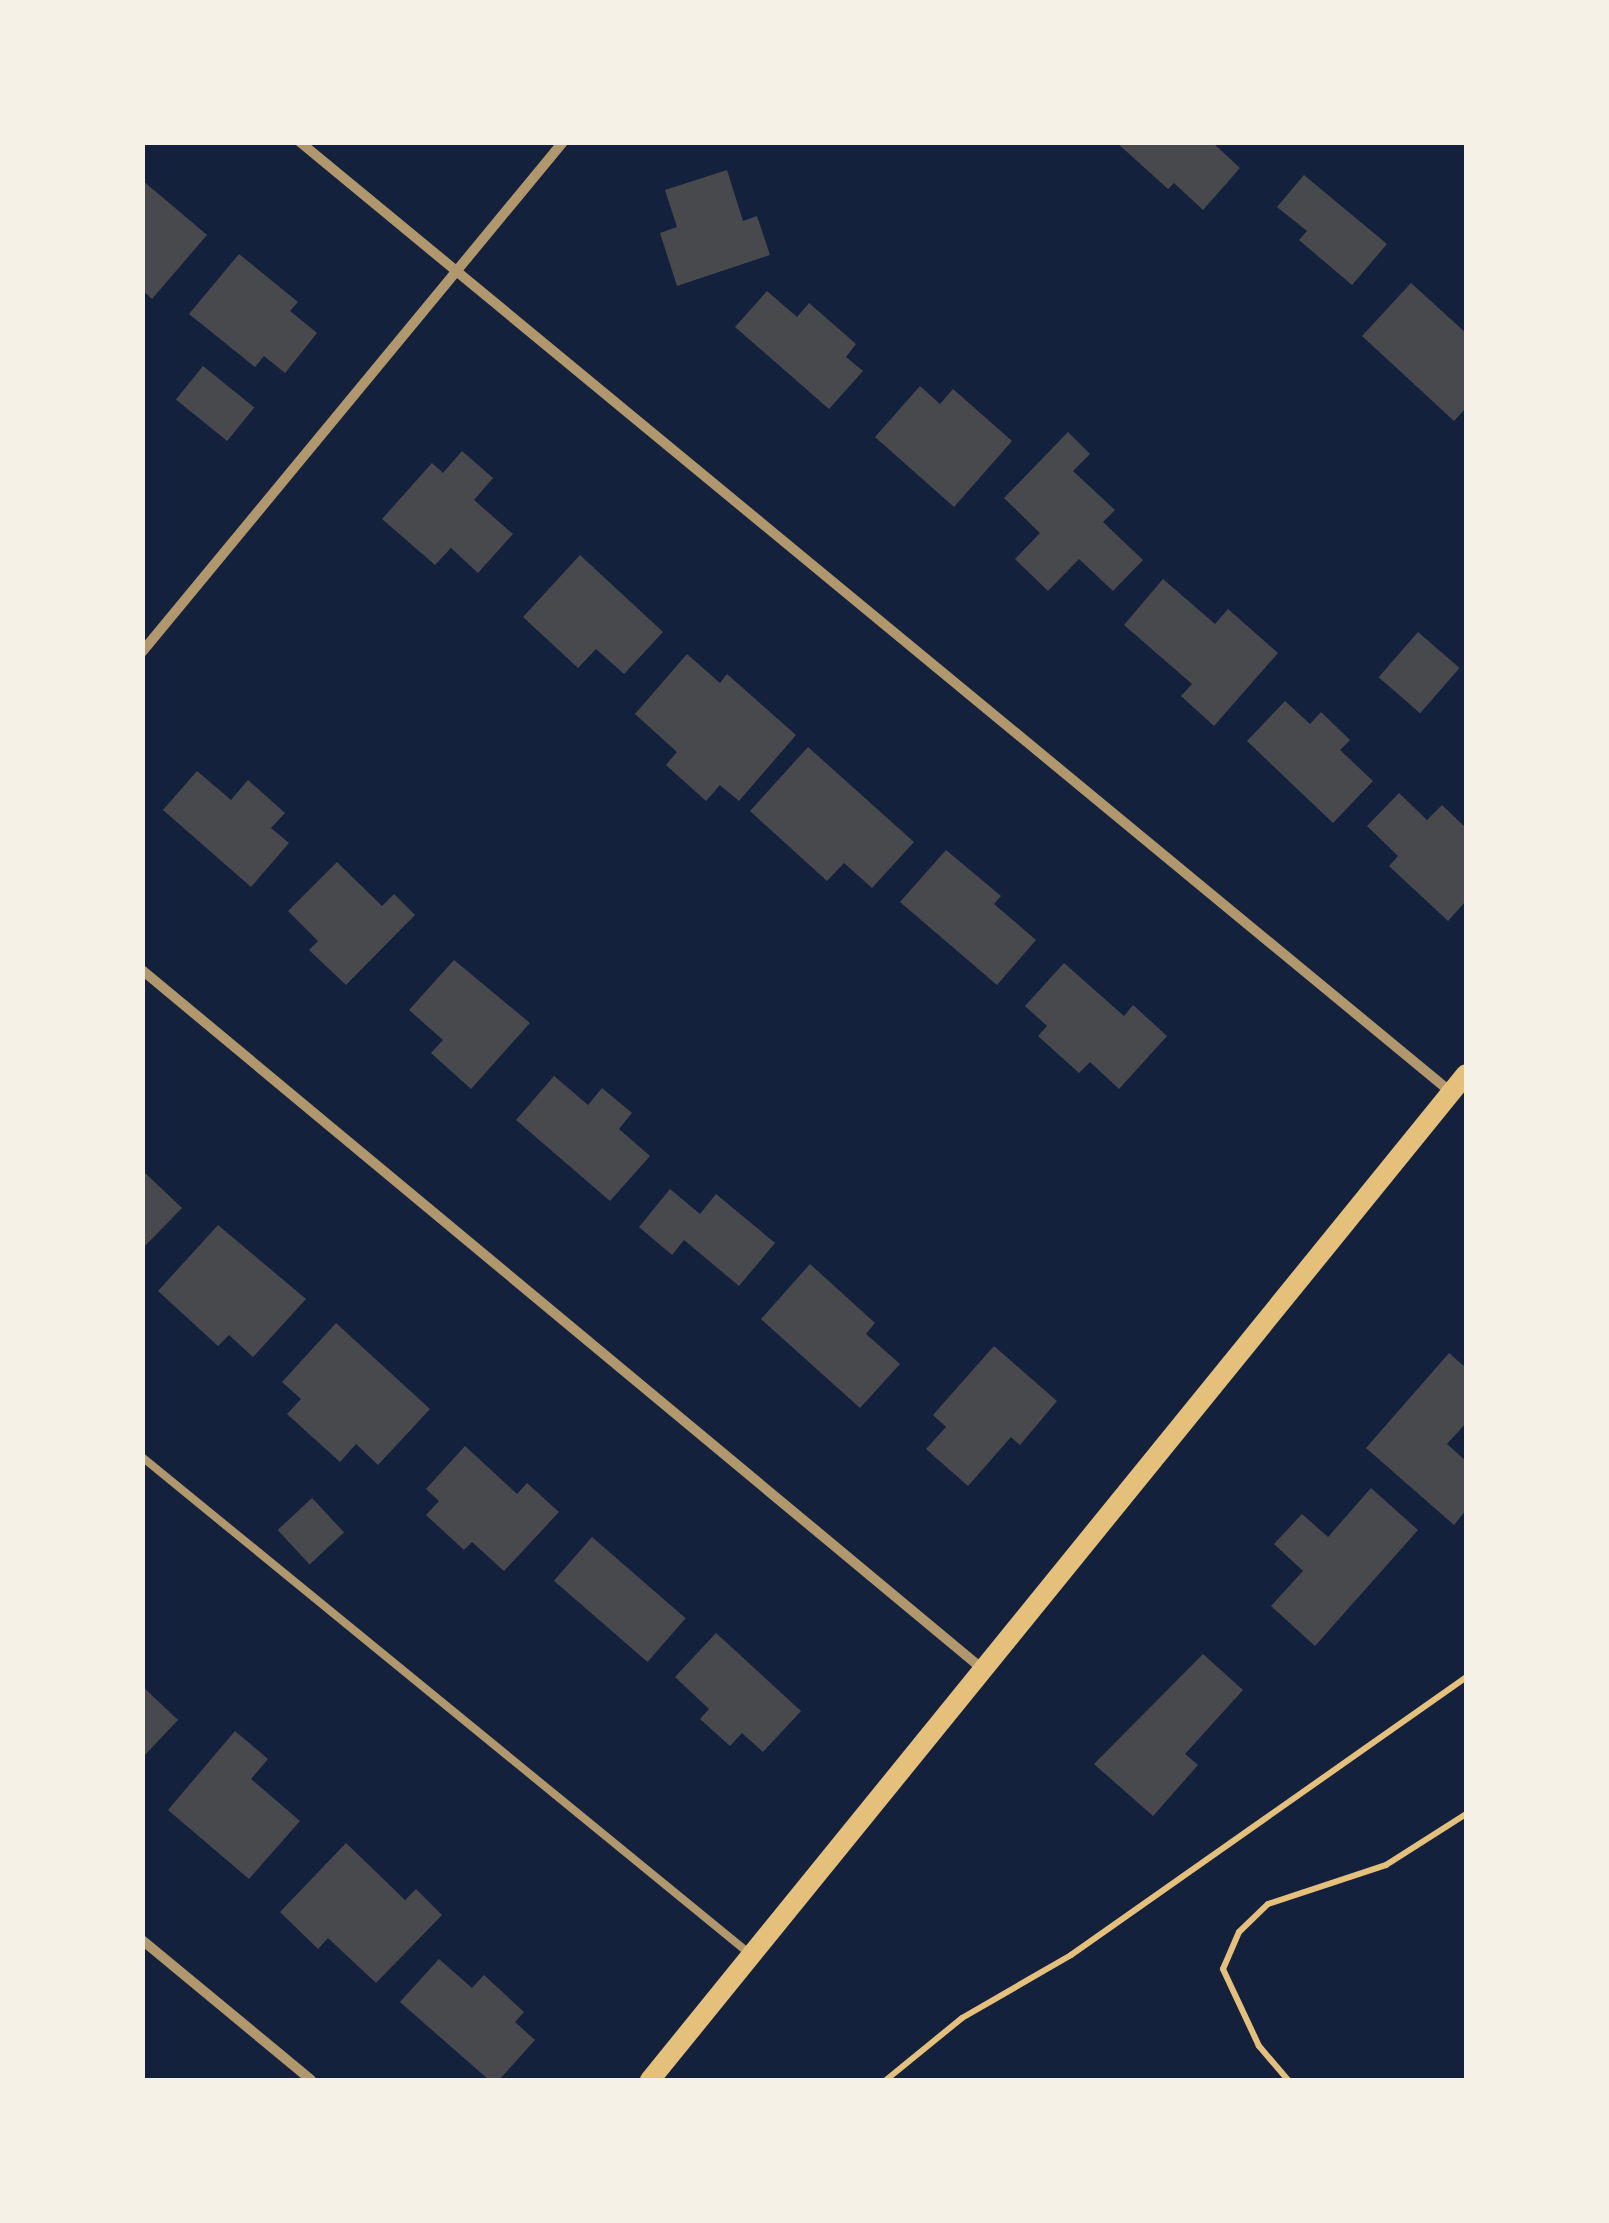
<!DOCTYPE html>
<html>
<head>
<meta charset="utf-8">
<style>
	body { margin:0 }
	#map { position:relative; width:1609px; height:2223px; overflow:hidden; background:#14213d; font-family:Raleway,sans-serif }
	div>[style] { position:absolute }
	.building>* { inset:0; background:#48494c; transform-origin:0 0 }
	.path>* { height:6px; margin:-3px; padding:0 3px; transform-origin:3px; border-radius:3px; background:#e5c07b }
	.service>* { height:8px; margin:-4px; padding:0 4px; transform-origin:4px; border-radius:4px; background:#b1986c }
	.minor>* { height:10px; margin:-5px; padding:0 5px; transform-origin:5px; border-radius:5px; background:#b1986c }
	.secondary>* { height:20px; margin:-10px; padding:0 10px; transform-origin:10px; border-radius:10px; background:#e5c07b }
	span { translate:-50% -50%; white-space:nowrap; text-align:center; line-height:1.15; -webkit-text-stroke:9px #f6f1e7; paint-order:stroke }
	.frame { position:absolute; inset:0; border:145px solid #f6f1e7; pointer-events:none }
</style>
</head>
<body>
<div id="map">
	<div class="building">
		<i style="clip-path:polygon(1116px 142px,1212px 142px,1240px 168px,1203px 210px,1174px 183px,1168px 189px)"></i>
		<i style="clip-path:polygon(727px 170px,743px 221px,757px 216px,770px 255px,677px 286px,660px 233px,677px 227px,665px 190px)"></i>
		<i style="clip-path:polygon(1304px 175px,1387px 244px,1352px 285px,1299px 240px,1307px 231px,1277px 207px)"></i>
		<i style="clip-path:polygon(142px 180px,207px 235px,152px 299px,142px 290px)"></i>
		<i style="clip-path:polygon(239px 254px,298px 302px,290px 311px,317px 333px,285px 373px,264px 356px,255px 367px,189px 314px)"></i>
		<i style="clip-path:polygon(1411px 283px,1466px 333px,1466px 408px,1454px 421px,1362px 336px)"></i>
		<i style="clip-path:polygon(767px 291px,797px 317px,809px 303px,856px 344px,846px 357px,863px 371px,829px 409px,735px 327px)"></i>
		<i style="left:203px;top:366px;width:66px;height:43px;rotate:39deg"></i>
		<i style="clip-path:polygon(920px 386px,940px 404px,953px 389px,1012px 441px,954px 507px,875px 437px)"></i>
		<i style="clip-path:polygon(1068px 432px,1090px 454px,1073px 471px,1115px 510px,1103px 522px,1143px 560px,1113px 591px,1079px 559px,1048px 591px,1015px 559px,1040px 533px,1004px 498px)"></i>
		<i style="clip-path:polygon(462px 451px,493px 478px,474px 500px,513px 534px,478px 573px,451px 548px,435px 565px,382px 519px,432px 463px,443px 473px)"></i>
		<i style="clip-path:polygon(580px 555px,663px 632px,624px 674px,596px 649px,578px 668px,523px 617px)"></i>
		<i style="clip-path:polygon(1163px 579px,1215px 624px,1228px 609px,1278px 653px,1214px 726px,1181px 696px,1192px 684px,1124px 625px)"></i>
		<i style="left:1418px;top:632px;width:55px;height:60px;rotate:41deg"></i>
		<i style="clip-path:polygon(687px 654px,720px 683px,727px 674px,796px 735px,739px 801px,720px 785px,706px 801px,666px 765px,677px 752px,635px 714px)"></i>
		<i style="clip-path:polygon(1285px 701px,1310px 724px,1321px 712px,1350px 740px,1340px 750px,1373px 781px,1333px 823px,1247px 741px)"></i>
		<i style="clip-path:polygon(808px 747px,914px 842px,872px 888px,844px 863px,827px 881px,750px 811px)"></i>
		<i style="clip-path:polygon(197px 771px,231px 800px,248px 780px,285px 813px,271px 828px,289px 843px,251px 887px,163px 810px)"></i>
		<i style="clip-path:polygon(1399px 793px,1427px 820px,1442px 805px,1466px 828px,1466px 901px,1448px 921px,1389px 866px,1398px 856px,1367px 826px)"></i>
		<i style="clip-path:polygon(946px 850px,1001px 896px,994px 904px,1036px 940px,997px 985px,900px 902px)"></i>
		<i style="clip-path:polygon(337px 862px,382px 906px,394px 894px,415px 915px,346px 985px,309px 950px,318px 941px,288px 911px)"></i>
		<i style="clip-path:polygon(454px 960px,530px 1023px,471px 1089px,431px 1053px,443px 1040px,409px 1010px)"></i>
		<i style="clip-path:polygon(1064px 963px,1124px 1016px,1133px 1005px,1167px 1036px,1119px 1089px,1090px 1062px,1079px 1073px,1038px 1036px,1047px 1026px,1025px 1006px)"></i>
		<i style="clip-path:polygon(554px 1076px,588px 1105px,602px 1088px,632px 1113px,619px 1129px,650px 1156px,610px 1201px,516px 1120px)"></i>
		<i style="clip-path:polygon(142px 1170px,182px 1208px,142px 1249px)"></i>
		<i style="clip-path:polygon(670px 1189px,700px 1214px,716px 1194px,775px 1243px,739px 1286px,684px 1240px,672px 1255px,639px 1227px)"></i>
		<i style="clip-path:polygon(218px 1225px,306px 1299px,253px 1357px,229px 1335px,218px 1346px,158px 1291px)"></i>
		<i style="clip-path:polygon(810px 1264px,875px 1323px,866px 1334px,900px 1364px,860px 1408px,761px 1319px)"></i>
		<i style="clip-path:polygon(336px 1323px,430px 1409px,378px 1465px,356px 1444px,340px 1462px,287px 1414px,301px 1399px,282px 1382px)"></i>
		<i style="clip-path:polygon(994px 1346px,1057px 1401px,1020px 1445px,1011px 1437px,968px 1486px,926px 1449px,946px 1427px,933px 1415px)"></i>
		<i style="clip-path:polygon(1449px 1353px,1466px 1368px,1466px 1423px,1447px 1444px,1466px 1461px,1466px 1510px,1454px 1525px,1366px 1448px)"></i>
		<i style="clip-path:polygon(465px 1446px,517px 1494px,527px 1483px,559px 1512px,504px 1571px,472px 1542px,464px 1550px,426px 1515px,439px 1501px,426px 1489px)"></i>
		<i style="clip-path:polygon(1371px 1488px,1418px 1530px,1315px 1646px,1271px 1606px,1303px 1571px,1274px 1544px,1302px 1514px,1328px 1537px)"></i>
		<i style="left:312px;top:1498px;width:47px;height:47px;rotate:47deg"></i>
		<i style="left:592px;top:1537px;width:124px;height:58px;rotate:41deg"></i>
		<i style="clip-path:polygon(716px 1633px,801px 1711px,763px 1752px,742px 1733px,730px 1746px,700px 1719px,709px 1709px,675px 1677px)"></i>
		<i style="clip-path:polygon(1203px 1654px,1243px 1690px,1185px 1754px,1198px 1765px,1153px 1816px,1094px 1764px)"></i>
		<i style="clip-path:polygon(142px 1686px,178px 1720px,142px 1758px)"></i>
		<i style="clip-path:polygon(235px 1731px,268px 1759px,251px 1779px,300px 1821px,249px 1879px,168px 1810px)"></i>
		<i style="clip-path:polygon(346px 1843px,405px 1900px,416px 1889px,442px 1915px,376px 1983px,328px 1938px,318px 1949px,280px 1912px)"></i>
		<i style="clip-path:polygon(439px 1959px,472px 1988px,484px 1975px,524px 2012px,515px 2022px,535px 2040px,499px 2080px,489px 2080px,400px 2002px)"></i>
	</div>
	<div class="path">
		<i style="left:886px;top:2080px;width:98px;rotate:-39.2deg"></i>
		<i style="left:962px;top:2018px;width:126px;rotate:-30deg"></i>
		<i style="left:1071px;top:1955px;width:483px;rotate:-35.1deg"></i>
		<i style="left:1288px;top:2080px;width:45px;rotate:-130.5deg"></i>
		<i style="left:1259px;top:2046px;width:85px;rotate:-115.1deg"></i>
		<i style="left:1223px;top:1969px;width:40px;rotate:-66.6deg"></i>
		<i style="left:1239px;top:1932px;width:40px;rotate:-44deg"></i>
		<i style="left:1268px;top:1904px;width:124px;rotate:-18.3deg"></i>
		<i style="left:1386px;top:1865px;width:95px;rotate:-32.5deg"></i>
	</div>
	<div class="service">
		<i style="left:142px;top:1457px;width:785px;rotate:39.26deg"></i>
	</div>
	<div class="minor">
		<i style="left:300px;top:142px;width:1492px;rotate:39.54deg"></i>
		<i style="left:142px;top:652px;width:661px;rotate:-50.46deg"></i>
		<i style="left:142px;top:970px;width:1090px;rotate:39.75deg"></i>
		<i style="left:142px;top:1940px;width:219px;rotate:39.6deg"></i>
	</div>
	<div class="secondary">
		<i style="left:650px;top:2080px;width:1295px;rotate:-50.95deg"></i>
	</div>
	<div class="frame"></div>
</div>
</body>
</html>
